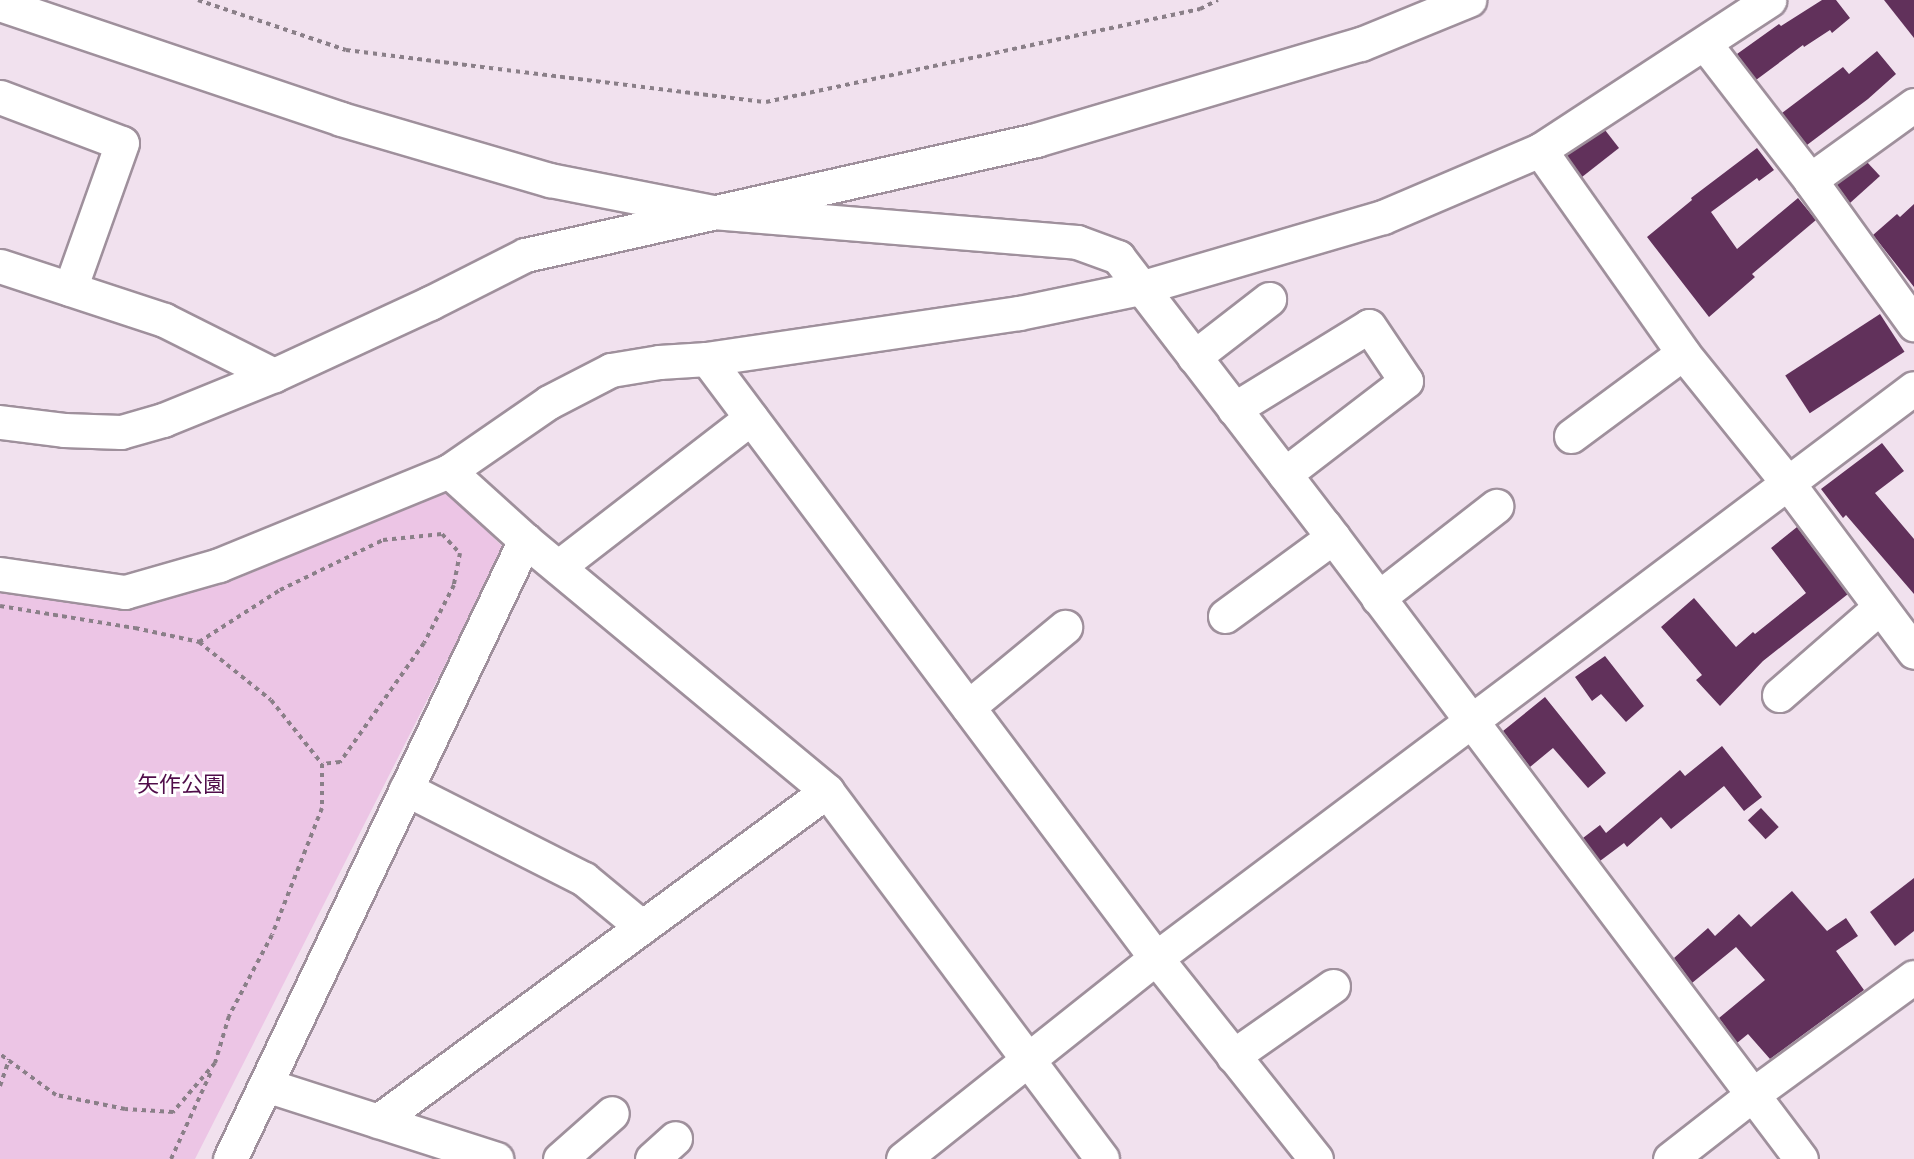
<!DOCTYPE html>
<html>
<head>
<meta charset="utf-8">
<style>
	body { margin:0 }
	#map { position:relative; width:1914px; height:1159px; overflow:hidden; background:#f1e1ee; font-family:Karla,"Noto Sans JP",sans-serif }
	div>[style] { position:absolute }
	.green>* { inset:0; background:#ecc5e5 }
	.building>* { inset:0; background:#61315b; transform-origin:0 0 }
	.path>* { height:4px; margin-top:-2px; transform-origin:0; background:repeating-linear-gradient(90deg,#8a7f88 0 4.5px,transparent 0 9px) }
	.roads { filter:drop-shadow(2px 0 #9f909c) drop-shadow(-2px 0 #9f909c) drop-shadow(0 2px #9f909c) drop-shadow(0 -2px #9f909c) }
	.minor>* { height:33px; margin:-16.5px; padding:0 16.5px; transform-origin:16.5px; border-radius:16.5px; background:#fff }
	span { translate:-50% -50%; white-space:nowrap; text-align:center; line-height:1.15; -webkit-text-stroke:6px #fff; paint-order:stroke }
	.park-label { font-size:22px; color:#500d4a }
</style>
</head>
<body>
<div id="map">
	<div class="green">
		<i style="clip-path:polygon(446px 491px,504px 548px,195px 1159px,0 1159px,0 592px,131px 609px,232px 581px)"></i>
	</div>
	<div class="building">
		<i style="clip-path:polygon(1822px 0,1836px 0,1850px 18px,1832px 33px,1830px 30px,1804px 47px,1803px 45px,1756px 80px,1737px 54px,1779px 24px,1781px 26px)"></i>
		<i style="clip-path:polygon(1884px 0,1914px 0,1914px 38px)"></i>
		<i style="clip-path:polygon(1877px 51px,1896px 74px,1868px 99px,1807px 145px,1782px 113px,1843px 67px,1849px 74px)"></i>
		<i style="clip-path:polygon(1605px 130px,1619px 148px,1582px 177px,1566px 155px)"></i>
		<i style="clip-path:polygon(1757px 148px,1774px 170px,1759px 181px,1757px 178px,1711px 212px,1737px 249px,1798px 198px,1816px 220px,1752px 274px,1755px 277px,1709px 317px,1647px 237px,1692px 200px,1691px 198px)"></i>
		<i style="clip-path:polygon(1867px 162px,1880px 176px,1850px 203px,1836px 184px)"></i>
		<i style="clip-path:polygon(1914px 204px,1914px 287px,1873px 235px,1897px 214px,1900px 217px)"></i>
		<i style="left:1880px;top:314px;width:45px;height:113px;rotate:57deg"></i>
		<i style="clip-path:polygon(1882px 443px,1904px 471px,1875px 493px,1914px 539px,1914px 594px,1846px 515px,1843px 518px,1821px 489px)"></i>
		<i style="clip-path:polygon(1797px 527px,1848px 594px,1763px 661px,1720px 706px,1696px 680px,1702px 675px,1661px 627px,1694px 598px,1736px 647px,1753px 632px,1755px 634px,1806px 593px,1771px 548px)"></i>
		<i style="clip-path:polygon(1605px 656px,1644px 706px,1626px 722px,1601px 694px,1592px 701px,1575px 677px)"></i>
		<i style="clip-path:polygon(1545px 697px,1606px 773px,1588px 788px,1553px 748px,1530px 767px,1503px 731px)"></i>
		<i style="clip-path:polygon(1722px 746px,1762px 797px,1744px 811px,1724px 786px,1671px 829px,1661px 817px,1627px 847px,1624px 843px,1600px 861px,1583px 838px,1600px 825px,1606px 833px,1680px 770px,1685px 776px)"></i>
		<i style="left:1761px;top:808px;width:26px;height:18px;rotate:47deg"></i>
		<i style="clip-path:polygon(1914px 878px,1914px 931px,1895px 946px,1870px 912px)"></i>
		<i style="clip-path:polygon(1792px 891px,1827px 931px,1846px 918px,1858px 936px,1836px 951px,1864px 990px,1770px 1059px,1748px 1034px,1737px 1043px,1719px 1018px,1765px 980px,1736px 947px,1692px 983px,1674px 958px,1708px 928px,1715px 936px,1739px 914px,1751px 927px)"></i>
	</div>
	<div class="path">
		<i style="left:198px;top:0;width:156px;rotate:18.7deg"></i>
		<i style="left:346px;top:50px;width:423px;rotate:7.1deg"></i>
		<i style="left:766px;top:102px;width:444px;rotate:-12.1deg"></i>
		<i style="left:1200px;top:9px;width:20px;rotate:-27deg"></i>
		<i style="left:0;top:606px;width:137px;rotate:9.3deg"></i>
		<i style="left:135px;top:628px;width:66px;rotate:12.3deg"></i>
		<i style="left:199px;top:642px;width:92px;rotate:38.9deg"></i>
		<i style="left:271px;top:700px;width:82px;rotate:51.4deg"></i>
		<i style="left:322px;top:764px;width:44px;rotate:90deg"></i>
		<i style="left:322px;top:808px;width:136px;rotate:111.5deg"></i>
		<i style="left:272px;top:935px;width:92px;rotate:118deg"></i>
		<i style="left:229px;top:1016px;width:49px;rotate:106.6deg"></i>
		<i style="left:215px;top:1063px;width:65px;rotate:130.6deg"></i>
		<i style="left:173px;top:1112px;width:48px;rotate:-176.4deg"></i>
		<i style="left:125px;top:1109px;width:70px;rotate:-168.5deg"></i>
		<i style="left:56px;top:1095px;width:69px;rotate:-143.8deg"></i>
		<i style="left:199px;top:642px;width:96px;rotate:-32.7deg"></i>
		<i style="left:280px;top:590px;width:114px;rotate:-25.9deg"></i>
		<i style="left:383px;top:540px;width:59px;rotate:-5.8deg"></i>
		<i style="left:442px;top:534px;width:26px;rotate:47deg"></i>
		<i style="left:460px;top:553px;width:33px;rotate:101deg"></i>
		<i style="left:454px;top:585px;width:65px;rotate:117.3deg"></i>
		<i style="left:424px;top:643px;width:146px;rotate:125.2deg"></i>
		<i style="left:340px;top:762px;width:18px;rotate:174deg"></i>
		<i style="left:0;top:1086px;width:28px;rotate:-71deg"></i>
		<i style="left:171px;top:1159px;width:98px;rotate:-65.3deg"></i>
	</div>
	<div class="roads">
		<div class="minor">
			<i style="left:0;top:4px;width:360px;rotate:18.6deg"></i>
			<i style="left:341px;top:119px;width:218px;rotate:16.3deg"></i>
			<i style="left:550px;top:180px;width:166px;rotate:11.1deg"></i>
			<i style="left:713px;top:212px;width:365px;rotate:4.7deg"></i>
			<i style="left:1077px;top:242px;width:44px;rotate:20.1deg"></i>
			<i style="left:1118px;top:257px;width:338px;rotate:52.5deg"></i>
			<i style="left:1324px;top:525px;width:793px;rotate:53.04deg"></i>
			<i style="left:1705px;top:44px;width:172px;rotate:52.3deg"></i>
			<i style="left:1810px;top:180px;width:178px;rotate:54.2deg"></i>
			<i style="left:0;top:97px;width:130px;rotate:20.7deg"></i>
			<i style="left:122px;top:143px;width:155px;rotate:109.6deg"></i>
			<i style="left:1540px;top:150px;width:248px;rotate:54.8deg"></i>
			<i style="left:1683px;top:353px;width:166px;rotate:51.1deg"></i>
			<i style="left:1787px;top:482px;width:212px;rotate:53.2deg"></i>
			<i style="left:1810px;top:180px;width:128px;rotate:-35.8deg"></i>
			<i style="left:0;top:266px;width:173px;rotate:18.2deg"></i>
			<i style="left:164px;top:320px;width:123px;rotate:26.6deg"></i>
			<i style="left:1194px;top:357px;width:95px;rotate:-37.7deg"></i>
			<i style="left:707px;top:359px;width:315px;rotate:-8.4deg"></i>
			<i style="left:1019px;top:313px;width:124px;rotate:-11.7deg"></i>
			<i style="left:1140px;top:288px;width:253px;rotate:-16.3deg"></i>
			<i style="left:1383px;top:217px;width:171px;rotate:-23.1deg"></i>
			<i style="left:1540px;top:150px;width:274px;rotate:-33.2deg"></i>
			<i style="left:1234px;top:409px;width:158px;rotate:-31.6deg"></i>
			<i style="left:1369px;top:326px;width:66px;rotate:56.1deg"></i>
			<i style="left:1406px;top:381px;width:153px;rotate:142.5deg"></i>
			<i style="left:0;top:422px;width:64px;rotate:7.1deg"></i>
			<i style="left:64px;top:430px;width:57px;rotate:2deg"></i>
			<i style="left:121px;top:432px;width:44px;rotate:-15.9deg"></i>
			<i style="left:163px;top:420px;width:120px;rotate:-22.1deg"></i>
			<i style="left:274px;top:375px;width:172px;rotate:-24.8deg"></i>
			<i style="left:430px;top:303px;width:106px;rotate:-26.8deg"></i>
			<i style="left:525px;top:255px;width:524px;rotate:-12.68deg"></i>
			<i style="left:1036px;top:140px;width:339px;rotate:-16.5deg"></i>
			<i style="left:1361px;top:44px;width:117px;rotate:-22.2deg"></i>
			<i style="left:1571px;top:436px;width:139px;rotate:-36.5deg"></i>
			<i style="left:449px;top:471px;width:103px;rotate:42.2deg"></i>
			<i style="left:525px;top:540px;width:393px;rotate:39.7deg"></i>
			<i style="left:827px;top:791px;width:459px;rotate:53.2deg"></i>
			<i style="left:558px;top:567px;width:244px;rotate:-37.7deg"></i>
			<i style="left:0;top:574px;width:126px;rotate:8.2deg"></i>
			<i style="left:125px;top:592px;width:98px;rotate:-16deg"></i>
			<i style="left:219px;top:565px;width:248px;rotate:-22.2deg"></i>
			<i style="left:449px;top:471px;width:121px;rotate:-34.6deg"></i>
			<i style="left:549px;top:402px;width:70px;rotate:-27.3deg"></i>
			<i style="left:611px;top:370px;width:49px;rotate:-9.5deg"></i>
			<i style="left:659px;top:362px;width:48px;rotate:-3.6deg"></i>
			<i style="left:707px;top:359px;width:749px;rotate:53.15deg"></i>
			<i style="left:1156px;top:958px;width:257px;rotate:51.5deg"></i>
			<i style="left:1378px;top:598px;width:150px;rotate:-37.9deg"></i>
			<i style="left:1225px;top:616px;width:134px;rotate:-36.2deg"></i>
			<i style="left:1779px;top:695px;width:134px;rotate:-41.1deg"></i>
			<i style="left:968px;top:707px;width:126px;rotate:-39.5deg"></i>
			<i style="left:406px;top:789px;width:199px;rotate:26.8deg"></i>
			<i style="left:584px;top:879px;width:75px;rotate:39.6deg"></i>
			<i style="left:1233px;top:1056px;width:122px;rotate:-35deg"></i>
			<i style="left:266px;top:1085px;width:242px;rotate:17.8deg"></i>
			<i style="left:378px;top:1121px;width:557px;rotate:-36.31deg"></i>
			<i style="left:230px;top:1159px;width:686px;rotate:-64.52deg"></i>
			<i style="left:560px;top:1159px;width:69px;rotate:-41.5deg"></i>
			<i style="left:652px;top:1159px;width:31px;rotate:-42deg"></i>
			<i style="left:903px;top:1159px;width:323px;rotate:-38.5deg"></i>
			<i style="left:1156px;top:958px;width:948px;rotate:-36.94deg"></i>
			<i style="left:1670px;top:1159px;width:104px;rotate:-38deg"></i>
			<i style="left:1752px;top:1095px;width:200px;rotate:-36.1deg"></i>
		</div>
	</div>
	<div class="park-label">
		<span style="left:181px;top:786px">矢作公園</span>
	</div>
</div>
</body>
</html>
